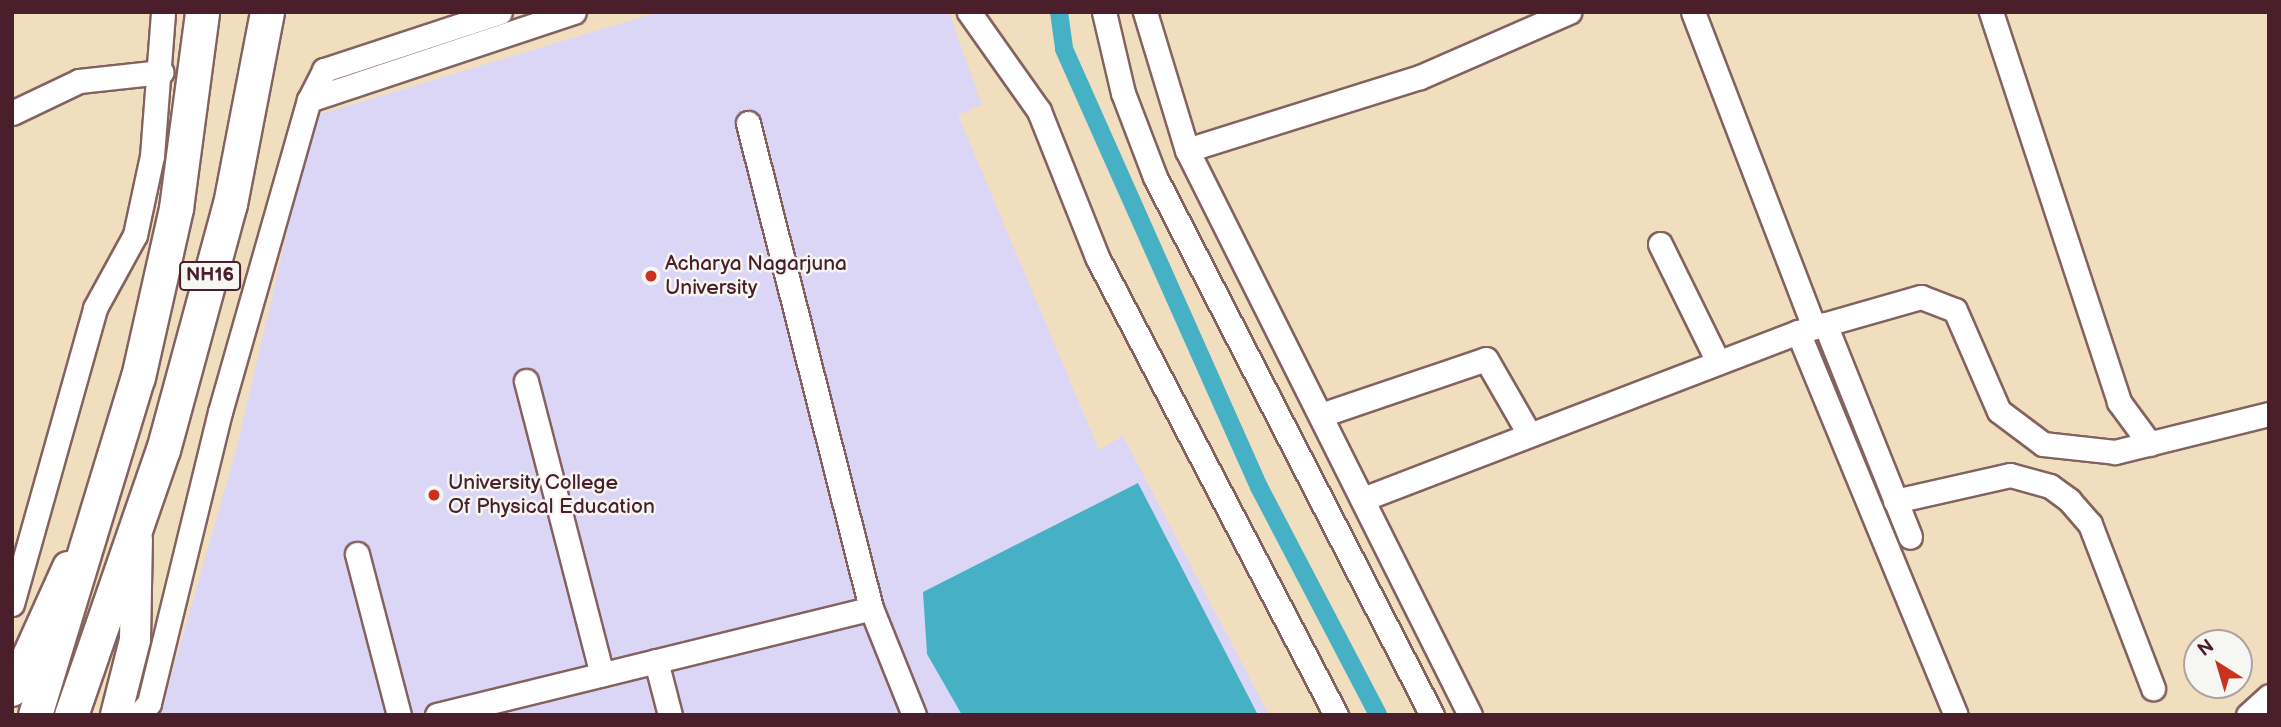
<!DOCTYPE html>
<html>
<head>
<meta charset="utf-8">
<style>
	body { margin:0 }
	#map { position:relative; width:2281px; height:727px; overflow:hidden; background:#f0debf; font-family:"Balsamiq Sans",sans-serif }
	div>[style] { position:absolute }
	.built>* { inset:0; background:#dcd6f6 }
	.water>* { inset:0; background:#46b1c5 }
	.canal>* { height:18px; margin:-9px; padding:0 9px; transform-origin:9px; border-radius:9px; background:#46b1c5 }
	.roads { filter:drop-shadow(2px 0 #84625f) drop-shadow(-2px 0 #84625f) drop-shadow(0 2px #84625f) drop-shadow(0 -2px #84625f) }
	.minor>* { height:23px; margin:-11.5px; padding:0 11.5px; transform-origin:11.5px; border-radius:11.5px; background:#fff }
	.major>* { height:30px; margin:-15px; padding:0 15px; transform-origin:15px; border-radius:15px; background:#fff }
	.highway>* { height:33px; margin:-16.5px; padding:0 16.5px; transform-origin:16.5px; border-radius:16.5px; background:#fff }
	.dots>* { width:19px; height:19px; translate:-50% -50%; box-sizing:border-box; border:4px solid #f6f6f2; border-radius:50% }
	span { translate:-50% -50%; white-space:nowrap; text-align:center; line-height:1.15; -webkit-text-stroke:5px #f6f6f2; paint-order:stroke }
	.shield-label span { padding:2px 5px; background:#f6f6f2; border:2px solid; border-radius:5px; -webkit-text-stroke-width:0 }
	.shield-label { font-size:19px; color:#4a1f2b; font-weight:700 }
	.poi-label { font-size:21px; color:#4a1f2b }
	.left { translate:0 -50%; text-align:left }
	.frame { position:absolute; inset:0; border:14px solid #4a1f2b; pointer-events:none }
	.north { position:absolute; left:2183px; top:629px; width:70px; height:70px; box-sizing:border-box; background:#f6f6f2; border:2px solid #b1a0a2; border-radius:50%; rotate:323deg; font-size:19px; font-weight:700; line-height:28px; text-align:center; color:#4a1f2b }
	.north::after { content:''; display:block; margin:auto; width:24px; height:32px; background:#c8321e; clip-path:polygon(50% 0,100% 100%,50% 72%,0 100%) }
</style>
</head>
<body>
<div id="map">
	<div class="built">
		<i style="clip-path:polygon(659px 12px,949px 12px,982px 105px,958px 115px,1099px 450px,1123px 436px,1269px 715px,160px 715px,237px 447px,314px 116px)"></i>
	</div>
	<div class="water">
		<i style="clip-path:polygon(1138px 483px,1258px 715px,962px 715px,927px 654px,923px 592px)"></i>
	</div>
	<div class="canal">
		<i style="left:1059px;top:12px;width:37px;rotate:82deg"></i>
		<i style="left:1064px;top:49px;width:479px;rotate:66deg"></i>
		<i style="left:1259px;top:487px;width:257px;rotate:62.4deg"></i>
	</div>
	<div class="roads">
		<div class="minor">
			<i style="left:969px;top:12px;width:121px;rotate:54.7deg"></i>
			<i style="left:1039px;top:111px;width:157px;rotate:68.3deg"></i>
			<i style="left:1097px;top:257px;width:517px;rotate:62.44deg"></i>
			<i style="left:1104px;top:12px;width:83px;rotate:76.8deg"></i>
			<i style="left:1123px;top:93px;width:90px;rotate:69.1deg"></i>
			<i style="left:1155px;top:177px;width:605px;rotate:62.76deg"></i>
			<i style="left:1145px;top:12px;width:144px;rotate:73.1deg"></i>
			<i style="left:1187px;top:150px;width:632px;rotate:63.39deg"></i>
			<i style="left:1693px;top:12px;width:337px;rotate:69deg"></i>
			<i style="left:1991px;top:12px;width:410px;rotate:71.8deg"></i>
			<i style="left:2119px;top:402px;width:52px;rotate:53.6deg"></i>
			<i style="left:309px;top:100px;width:279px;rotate:-18.4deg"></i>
			<i style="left:12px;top:113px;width:74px;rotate:-25.5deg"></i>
			<i style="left:79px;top:81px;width:83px;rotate:-6.2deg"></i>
			<i style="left:748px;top:123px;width:500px;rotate:75.77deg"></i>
			<i style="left:871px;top:608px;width:115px;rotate:68.1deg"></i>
			<i style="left:1187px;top:150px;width:244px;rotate:-17.4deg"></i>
			<i style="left:1420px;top:77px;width:163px;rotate:-23.6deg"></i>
			<i style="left:1660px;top:244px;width:131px;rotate:63.8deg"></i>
			<i style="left:1825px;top:324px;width:229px;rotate:68.2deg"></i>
			<i style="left:1798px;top:332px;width:414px;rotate:67.6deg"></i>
			<i style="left:526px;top:381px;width:303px;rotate:75.5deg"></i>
			<i style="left:1321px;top:415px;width:174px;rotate:-18.7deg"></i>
			<i style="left:1486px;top:359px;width:84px;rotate:60.1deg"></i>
			<i style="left:1363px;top:499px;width:466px;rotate:-21deg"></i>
			<i style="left:1798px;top:332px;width:128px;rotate:-15.9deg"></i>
			<i style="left:1921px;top:297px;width:36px;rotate:21deg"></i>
			<i style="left:1955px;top:310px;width:110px;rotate:66.5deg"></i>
			<i style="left:1999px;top:411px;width:55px;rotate:36.9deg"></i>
			<i style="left:2043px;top:444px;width:72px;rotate:6.3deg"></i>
			<i style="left:2115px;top:452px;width:159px;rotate:-13.9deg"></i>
			<i style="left:1895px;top:501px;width:118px;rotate:-12.7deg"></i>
			<i style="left:2010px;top:475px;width:41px;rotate:15.4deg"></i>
			<i style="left:2050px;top:486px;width:24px;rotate:36deg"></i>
			<i style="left:2069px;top:500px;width:32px;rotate:49deg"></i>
			<i style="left:2090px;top:524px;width:176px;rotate:69deg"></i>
			<i style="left:357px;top:554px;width:166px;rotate:75.4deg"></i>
			<i style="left:12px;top:604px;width:307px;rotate:-74.3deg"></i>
			<i style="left:95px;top:308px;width:83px;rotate:-61.3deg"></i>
			<i style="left:135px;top:235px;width:81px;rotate:-77.9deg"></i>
			<i style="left:152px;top:156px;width:144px;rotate:-85.6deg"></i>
			<i style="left:656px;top:661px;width:56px;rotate:75.5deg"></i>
			<i style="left:138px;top:715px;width:16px;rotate:-47deg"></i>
			<i style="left:149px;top:703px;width:300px;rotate:-76.3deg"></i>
			<i style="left:220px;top:412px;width:324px;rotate:-74.1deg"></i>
			<i style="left:309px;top:100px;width:34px;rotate:-63deg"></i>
			<i style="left:324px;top:70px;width:185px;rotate:-18.2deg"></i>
			<i style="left:437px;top:715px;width:447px;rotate:-13.8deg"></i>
			<i style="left:2248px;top:715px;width:28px;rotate:-42deg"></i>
		</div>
		<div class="major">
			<i style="left:12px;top:691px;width:136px;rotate:-65.7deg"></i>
			<i style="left:116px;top:715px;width:77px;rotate:-75.8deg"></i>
			<i style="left:135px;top:640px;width:101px;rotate:-88.9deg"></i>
		</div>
		<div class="highway">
			<i style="left:35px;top:715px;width:353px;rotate:-73.1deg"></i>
			<i style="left:138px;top:377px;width:173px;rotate:-77.3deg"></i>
			<i style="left:176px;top:208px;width:198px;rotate:-82.4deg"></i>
			<i style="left:71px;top:715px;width:281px;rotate:-70.9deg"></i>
			<i style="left:163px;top:450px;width:255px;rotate:-74.8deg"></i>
			<i style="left:230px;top:204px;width:196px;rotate:-79.1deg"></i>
		</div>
	</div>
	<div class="dots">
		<i style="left:651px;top:276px;background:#c8321e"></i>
		<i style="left:434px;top:495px;background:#c8321e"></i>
	</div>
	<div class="shield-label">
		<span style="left:210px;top:276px">NH16</span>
	</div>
	<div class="poi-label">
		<span class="left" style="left:665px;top:276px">Acharya Nagarjuna<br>University</span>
		<span class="left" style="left:448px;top:495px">University College<br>Of Physical Education</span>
	</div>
	<div class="frame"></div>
	<div class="north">N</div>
</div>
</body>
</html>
